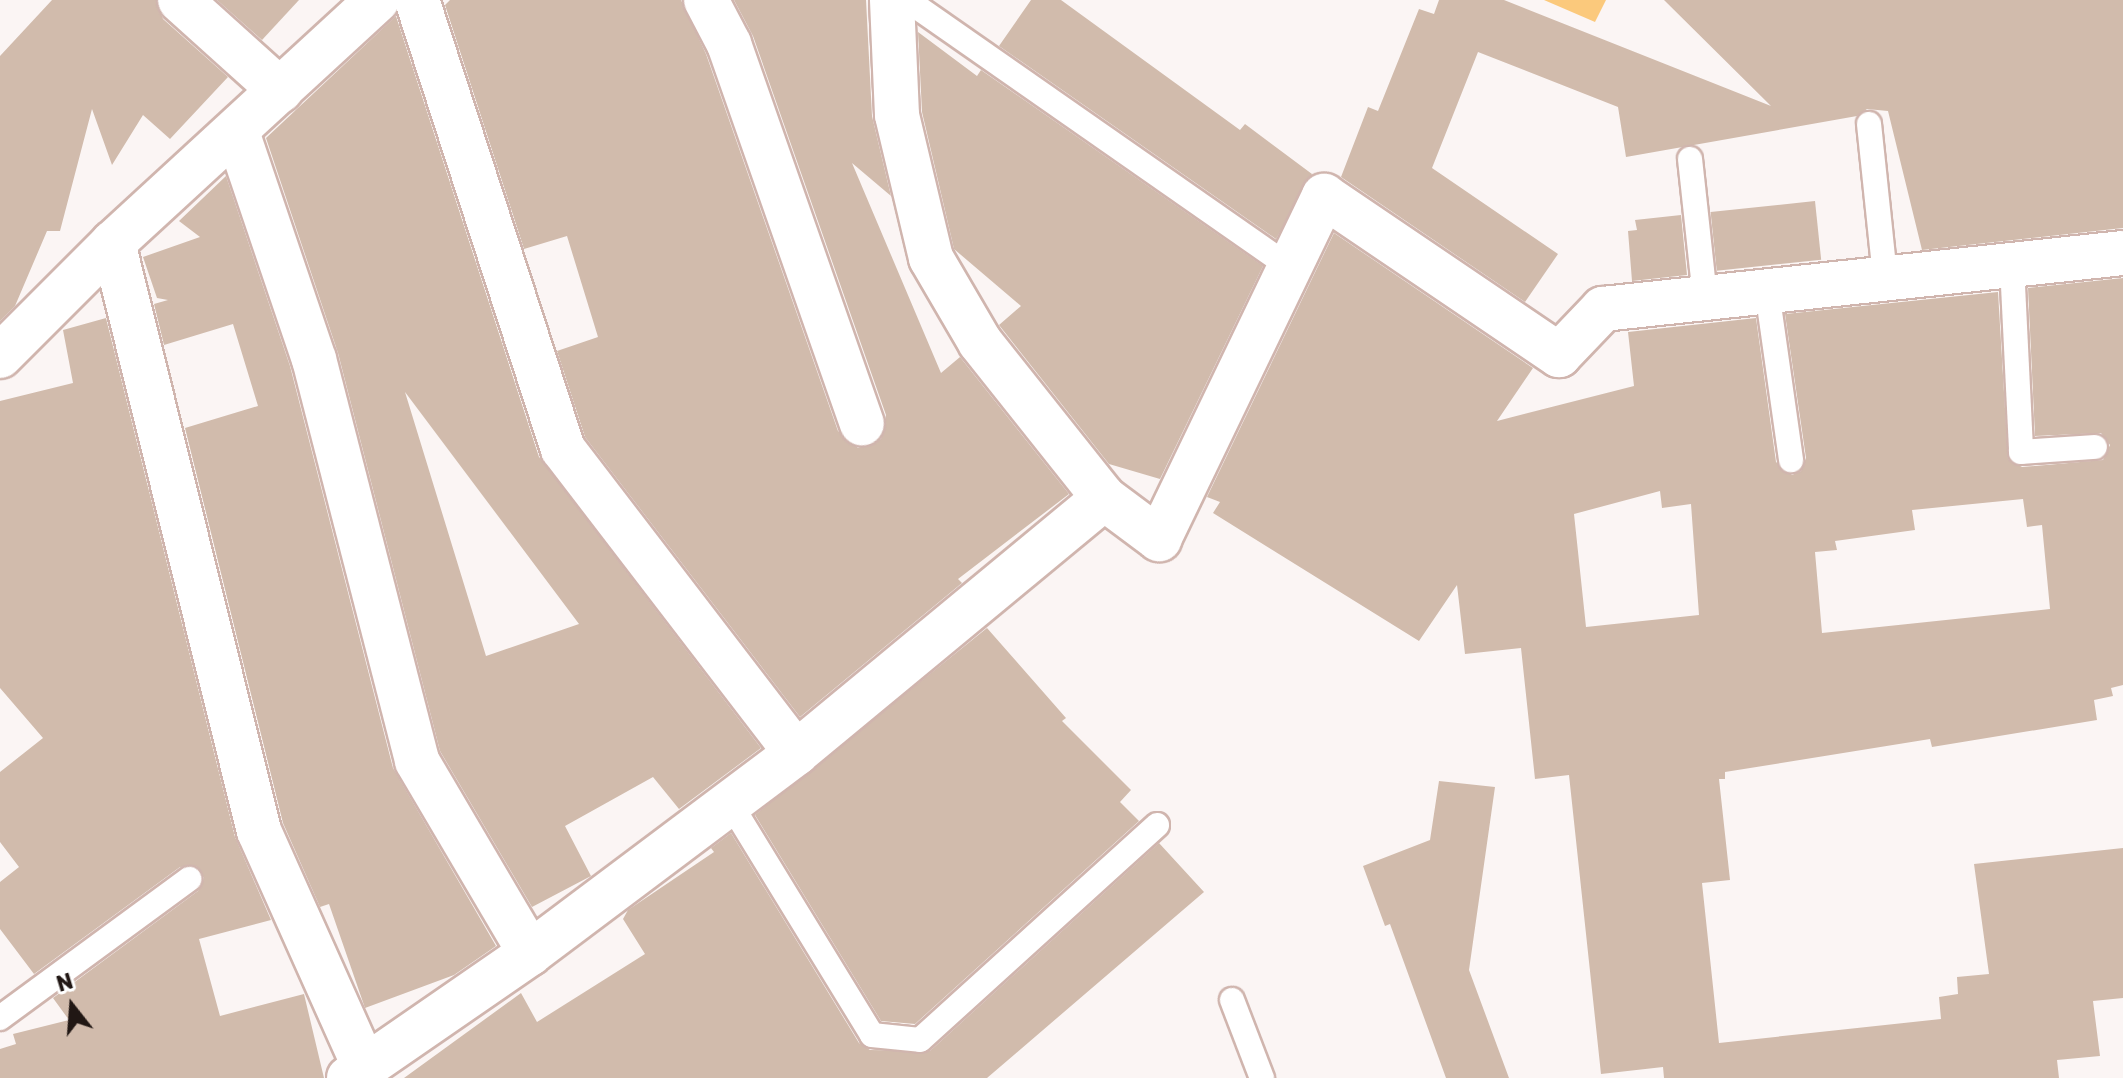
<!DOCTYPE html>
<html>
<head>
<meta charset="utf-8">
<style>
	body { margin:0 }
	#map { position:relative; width:2123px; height:1078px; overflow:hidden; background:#fbf5f4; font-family:Rubik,sans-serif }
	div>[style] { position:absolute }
	.green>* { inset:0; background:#fbc97c }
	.building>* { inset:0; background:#d1bbac; transform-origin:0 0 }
	.roads { filter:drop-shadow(2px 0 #d0b5ae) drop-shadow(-2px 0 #d0b5ae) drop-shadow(0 2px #d0b5ae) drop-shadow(0 -2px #d0b5ae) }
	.lane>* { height:24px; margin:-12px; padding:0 12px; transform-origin:12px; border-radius:12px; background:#fff }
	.street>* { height:44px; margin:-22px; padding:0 22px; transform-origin:22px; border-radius:22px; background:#fff }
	span { translate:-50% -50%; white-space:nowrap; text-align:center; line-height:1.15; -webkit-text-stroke:7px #fff; paint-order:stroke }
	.north { position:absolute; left:32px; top:966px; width:80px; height:80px; -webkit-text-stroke:6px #fff; paint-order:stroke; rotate:343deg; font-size:22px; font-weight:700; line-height:32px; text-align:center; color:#211714 }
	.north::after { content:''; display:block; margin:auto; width:28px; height:36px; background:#211714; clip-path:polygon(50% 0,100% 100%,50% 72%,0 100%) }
</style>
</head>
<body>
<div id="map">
	<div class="green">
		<i style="clip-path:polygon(1544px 0,1606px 0,1595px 22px)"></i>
	</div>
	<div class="building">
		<i style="clip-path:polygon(52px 0,156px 0,163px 19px,228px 77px,170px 139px,143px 115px,112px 165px,92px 109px,60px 231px,47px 231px,15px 306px,0 321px,0 56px)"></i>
		<i style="clip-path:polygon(217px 0,299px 0,262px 40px)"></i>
		<i style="clip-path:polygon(450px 0,681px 0,706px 54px,838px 431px,858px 448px,881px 439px,886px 415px,753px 36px,734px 0,866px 0,872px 116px,891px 196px,852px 163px,941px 373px,960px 357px,1069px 494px,958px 579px,962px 583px,800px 717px,585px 437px,557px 351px,598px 337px,567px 236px,524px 249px,445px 5px)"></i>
		<i style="clip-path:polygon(1031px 0,1061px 0,1240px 130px,1245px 124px,1312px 174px,1276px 239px,999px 46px)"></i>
		<i style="clip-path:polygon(1439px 0,1504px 0,1771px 106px,1664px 0,2123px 0,2123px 228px,1922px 250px,1888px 111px,1867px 109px,1857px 116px,1626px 157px,1618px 107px,1478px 52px,1432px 168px,1558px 254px,1525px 302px,1341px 177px,1368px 107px,1378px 111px,1419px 9px,1434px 14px)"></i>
		<i style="clip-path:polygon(evenodd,396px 16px,539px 457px,761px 748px,679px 809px,653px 777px,565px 826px,591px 876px,532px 907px,440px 751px,338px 353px,266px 138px,396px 16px,405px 392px,579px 624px,486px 656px,405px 392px)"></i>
		<i style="clip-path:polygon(918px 32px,977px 76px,981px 70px,1263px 266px,1160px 479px,1109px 464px,999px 325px,1021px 306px,954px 249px,922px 112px)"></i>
		<i style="clip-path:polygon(226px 176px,290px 366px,393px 768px,496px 946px,454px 975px,365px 1008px,329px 904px,320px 907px,283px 823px,185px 428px,258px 406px,233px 324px,164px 345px,154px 304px,168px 300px,157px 298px,143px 257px,200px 237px,179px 221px)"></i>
		<i style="left:1815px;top:201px;width:59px;height:105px;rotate:84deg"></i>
		<i style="clip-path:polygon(1681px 215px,1687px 275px,1632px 281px,1628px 231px,1637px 230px,1635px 220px)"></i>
		<i style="clip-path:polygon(evenodd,1334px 233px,1533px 368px,1497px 421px,1634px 386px,1628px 332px,1756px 318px,1776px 462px,1792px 475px,1801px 471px,1806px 458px,1785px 314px,1998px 292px,2008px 459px,2022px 467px,2103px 460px,2110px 445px,2101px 433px,2035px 436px,2028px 288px,2123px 278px,2123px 685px,2111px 688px,2113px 696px,2094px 700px,2097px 720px,1932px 747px,1930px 739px,1725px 772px,1725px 779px,1719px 779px,1730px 880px,1702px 883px,1719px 1043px,1941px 1019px,1939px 997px,1958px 994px,1957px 977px,1989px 974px,1974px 864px,2123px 848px,2123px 998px,2093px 1001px,2100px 1056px,2057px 1060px,2059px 1078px,1664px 1078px,1663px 1067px,1601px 1074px,1569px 775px,1535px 779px,1521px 648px,1465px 654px,1457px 585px,1419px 641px,1213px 513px,1220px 502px,1207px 497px,1334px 233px,1660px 491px,1662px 508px,1691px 504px,1699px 615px,1586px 627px,1574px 514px,1660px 491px,1334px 233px,2023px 499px,2027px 527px,2042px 525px,2050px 609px,1822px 633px,1815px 552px,1837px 550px,1835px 541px,1915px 530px,1912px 510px,2023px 499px)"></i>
		<i style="clip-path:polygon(106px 318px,235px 837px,271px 920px,199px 939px,220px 1016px,304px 994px,324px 1078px,0 1078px,0 1049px,16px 1044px,13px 1034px,69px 1020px,53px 998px,198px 891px,204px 878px,196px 866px,180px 867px,34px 974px,0 929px,0 882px,19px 867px,0 842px,0 772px,43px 738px,0 688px,0 401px,73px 383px,63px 330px)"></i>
		<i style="clip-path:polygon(987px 628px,1066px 718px,1062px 721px,1131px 790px,1120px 802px,1139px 821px,915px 1024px,881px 1021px,755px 815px)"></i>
		<i style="clip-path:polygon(1439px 781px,1495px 787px,1469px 970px,1509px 1078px,1446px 1078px,1390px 924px,1385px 926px,1363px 866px,1430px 840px)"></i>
		<i style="clip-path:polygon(731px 833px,859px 1043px,870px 1050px,930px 1051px,1159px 843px,1204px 892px,987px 1078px,404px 1078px,521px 993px,537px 1022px,645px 954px,623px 919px,628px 910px,714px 852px,711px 848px)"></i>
	</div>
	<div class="roads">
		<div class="lane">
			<i style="left:907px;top:0;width:467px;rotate:34.9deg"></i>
			<i style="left:1869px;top:124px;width:154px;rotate:84deg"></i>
			<i style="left:1690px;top:159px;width:140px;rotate:83.8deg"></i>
			<i style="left:2012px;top:265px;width:187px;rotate:87.2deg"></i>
			<i style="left:2021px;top:452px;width:74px;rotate:-3.9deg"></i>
			<i style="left:1767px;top:291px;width:171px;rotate:81.9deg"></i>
			<i style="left:730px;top:803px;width:272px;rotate:58.5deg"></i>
			<i style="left:872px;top:1035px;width:48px;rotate:5.9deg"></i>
			<i style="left:920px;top:1040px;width:320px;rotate:-42.2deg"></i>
			<i style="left:1232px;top:1000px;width:84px;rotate:69deg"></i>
			<i style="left:0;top:1018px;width:235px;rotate:-36.3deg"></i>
		</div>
		<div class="street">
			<i style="left:180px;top:0;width:135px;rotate:42deg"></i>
			<i style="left:417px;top:0;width:472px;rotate:72deg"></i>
			<i style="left:563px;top:449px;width:383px;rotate:52.5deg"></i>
			<i style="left:706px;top:0;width:50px;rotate:62.4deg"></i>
			<i style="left:729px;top:44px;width:402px;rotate:70.7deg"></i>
			<i style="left:237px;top:132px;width:240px;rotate:71.3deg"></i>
			<i style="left:314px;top:359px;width:415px;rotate:75.6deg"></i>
			<i style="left:417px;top:761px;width:223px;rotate:59.5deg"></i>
			<i style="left:113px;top:243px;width:606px;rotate:76.06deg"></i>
			<i style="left:259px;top:831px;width:257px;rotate:65.9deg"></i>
			<i style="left:0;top:356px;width:160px;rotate:-45deg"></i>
			<i style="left:113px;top:243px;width:359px;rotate:-42.6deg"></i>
			<i style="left:1104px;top:498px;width:69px;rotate:36.7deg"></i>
			<i style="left:1159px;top:539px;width:381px;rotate:-64.3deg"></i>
			<i style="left:1324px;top:196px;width:284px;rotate:34.1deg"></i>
			<i style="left:1559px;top:355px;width:64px;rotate:-46.3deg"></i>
			<i style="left:1603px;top:309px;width:523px;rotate:-6.15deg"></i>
			<i style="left:349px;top:1078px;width:220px;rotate:-34.6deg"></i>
			<i style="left:530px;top:953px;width:333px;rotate:-36.9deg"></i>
			<i style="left:796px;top:753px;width:400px;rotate:-39.6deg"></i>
			<i style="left:1104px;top:498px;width:199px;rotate:-128.5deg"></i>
			<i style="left:980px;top:342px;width:97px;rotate:-120.3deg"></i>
			<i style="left:931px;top:258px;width:147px;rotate:-103.4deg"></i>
			<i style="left:897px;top:115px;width:115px;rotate:-92.5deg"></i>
		</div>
	</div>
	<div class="north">N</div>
</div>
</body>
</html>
